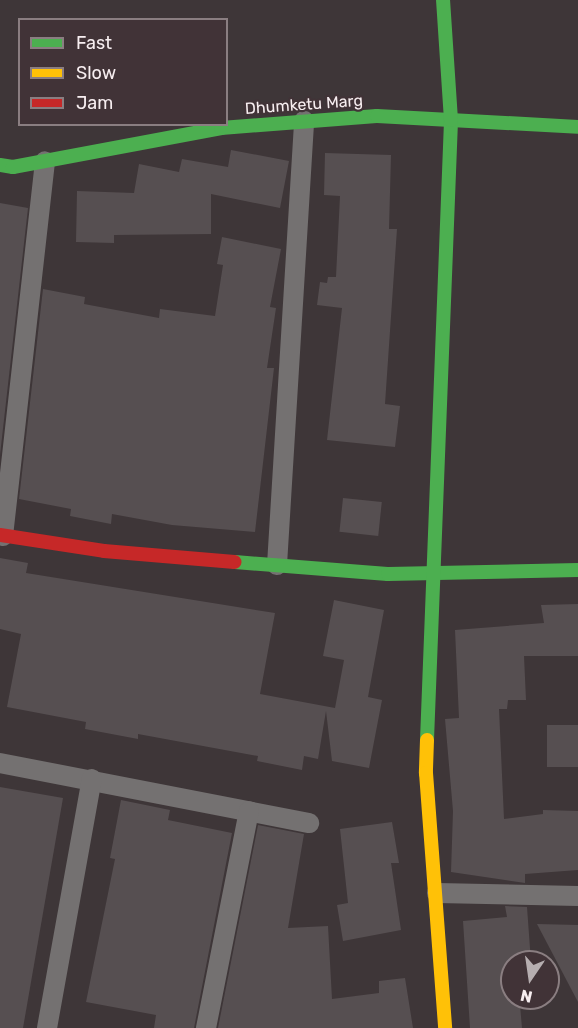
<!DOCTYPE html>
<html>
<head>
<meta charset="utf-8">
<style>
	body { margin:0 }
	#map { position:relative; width:578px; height:1028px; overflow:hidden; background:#3e3638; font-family:Rubik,sans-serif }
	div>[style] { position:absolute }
	.building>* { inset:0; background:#564f51; transform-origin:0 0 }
	.street>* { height:20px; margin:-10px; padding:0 10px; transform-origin:10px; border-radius:10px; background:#747171 }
	.fast>* { height:14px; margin:-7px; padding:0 7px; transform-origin:7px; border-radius:7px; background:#4caf50 }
	.slow>* { height:14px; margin:-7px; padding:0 7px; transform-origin:7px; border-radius:7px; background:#ffc107 }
	.jam>* { height:14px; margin:-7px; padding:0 7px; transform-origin:7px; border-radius:7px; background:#c62828 }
	span { translate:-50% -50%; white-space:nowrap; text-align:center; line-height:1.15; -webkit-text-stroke:4.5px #413337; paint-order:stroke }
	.street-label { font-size:16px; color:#f7eef0 }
	.legend { position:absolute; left:18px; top:18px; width:210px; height:108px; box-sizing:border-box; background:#413337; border:2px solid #8a7e81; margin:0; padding:8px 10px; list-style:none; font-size:18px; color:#f7eef0 }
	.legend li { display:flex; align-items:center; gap:12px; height:30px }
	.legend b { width:30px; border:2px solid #8a7e81 }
	.north { position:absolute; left:500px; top:950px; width:60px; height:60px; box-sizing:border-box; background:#413337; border:2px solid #8a7e81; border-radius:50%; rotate:193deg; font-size:16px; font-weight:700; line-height:24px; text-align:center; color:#f7eef0 }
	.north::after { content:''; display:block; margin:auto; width:21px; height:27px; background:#b6aeb0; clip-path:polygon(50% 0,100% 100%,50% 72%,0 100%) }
</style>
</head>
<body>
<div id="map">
	<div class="building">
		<i style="clip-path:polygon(231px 150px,289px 161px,280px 208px,211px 194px,211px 234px,114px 235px,114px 243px,76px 242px,77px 191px,134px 193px,139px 164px,179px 172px,182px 159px,228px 167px)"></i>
		<i style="clip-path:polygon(325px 153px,391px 155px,389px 229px,397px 229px,385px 404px,400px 406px,395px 447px,327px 440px,342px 308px,317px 305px,320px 282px,327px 283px,328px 277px,336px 277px,340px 196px,324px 195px)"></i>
		<i style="clip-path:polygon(0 203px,28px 208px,0 455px)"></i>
		<i style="clip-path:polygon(222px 237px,281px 249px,270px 307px,276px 308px,267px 368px,274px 368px,255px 532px,172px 525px,112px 514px,111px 524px,70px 516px,71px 509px,19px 499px,43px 289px,85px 297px,84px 304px,159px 318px,160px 309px,215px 316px,223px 265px,217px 264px)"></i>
		<i style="left:343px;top:498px;width:39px;height:34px;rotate:6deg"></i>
		<i style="clip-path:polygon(0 558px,28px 563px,26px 573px,275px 613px,260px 694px,335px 708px,344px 660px,323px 656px,334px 600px,384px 610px,368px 697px,382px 700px,369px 768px,332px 761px,326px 711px,318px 759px,304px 756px,302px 770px,257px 761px,258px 756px,138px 734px,138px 739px,85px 729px,86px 722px,7px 707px,21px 634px,0 629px)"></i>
		<i style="clip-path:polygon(578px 604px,578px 656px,524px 656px,526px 700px,508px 700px,507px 709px,499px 709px,504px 819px,543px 814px,543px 810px,578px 811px,578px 870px,525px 874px,525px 883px,451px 872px,453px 811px,445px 719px,459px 718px,455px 630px,544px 623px,541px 605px)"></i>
		<i style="left:578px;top:725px;width:42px;height:31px;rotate:90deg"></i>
		<i style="clip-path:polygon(0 787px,63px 798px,23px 1028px,0 1028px)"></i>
		<i style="clip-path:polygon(121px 800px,170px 810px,168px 820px,232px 833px,194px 1028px,154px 1028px,156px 1015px,86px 1002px,115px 859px,110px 858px)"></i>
		<i style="clip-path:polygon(392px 822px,399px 863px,391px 863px,401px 930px,343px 941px,337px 905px,348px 903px,340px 829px)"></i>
		<i style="clip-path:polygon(258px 825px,304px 834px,288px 928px,328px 926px,332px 999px,379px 993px,379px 981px,405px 978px,413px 1028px,218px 1028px)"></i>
		<i style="clip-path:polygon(505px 906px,527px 907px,531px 962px,512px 962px,512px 998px,534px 998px,535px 1004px,520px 1005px,522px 1028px,470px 1028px,463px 921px,507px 917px)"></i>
		<i style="clip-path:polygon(537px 924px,578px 925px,578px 1002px)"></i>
	</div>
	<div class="street">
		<i style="left:3px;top:536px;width:377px;rotate:-83.6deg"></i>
		<i style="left:277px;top:565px;width:445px;rotate:-86.5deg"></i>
		<i style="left:0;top:763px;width:315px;rotate:11deg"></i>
		<i style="left:437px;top:893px;width:141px;rotate:1.2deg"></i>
		<i style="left:47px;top:1028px;width:253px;rotate:-79.8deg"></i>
		<i style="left:206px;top:1028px;width:221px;rotate:-78.8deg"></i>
	</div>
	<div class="fast">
		<i style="left:0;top:165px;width:13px;rotate:9deg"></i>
		<i style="left:13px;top:167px;width:212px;rotate:-10.6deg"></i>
		<i style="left:221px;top:128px;width:156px;rotate:-4.4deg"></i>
		<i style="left:377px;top:116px;width:201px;rotate:3.1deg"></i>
		<i style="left:235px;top:562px;width:153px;rotate:4.5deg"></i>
		<i style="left:388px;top:574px;width:190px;rotate:-1.2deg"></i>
		<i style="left:427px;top:740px;width:620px;rotate:-87.78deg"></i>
		<i style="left:451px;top:120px;width:120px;rotate:-93.8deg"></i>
	</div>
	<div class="slow">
		<i style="left:427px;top:740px;width:33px;rotate:92deg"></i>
		<i style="left:426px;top:773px;width:256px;rotate:85.7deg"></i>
	</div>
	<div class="jam">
		<i style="left:0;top:535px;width:105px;rotate:8.7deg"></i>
		<i style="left:104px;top:551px;width:131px;rotate:4.8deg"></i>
	</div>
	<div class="street-label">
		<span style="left:304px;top:105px;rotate:-4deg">Dhumketu Marg</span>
	</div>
	<ul class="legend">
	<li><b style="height:8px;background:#4caf50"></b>Fast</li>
	<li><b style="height:8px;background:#ffc107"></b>Slow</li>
	<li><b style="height:8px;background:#c62828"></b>Jam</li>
	</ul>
	<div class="north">N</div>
</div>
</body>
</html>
